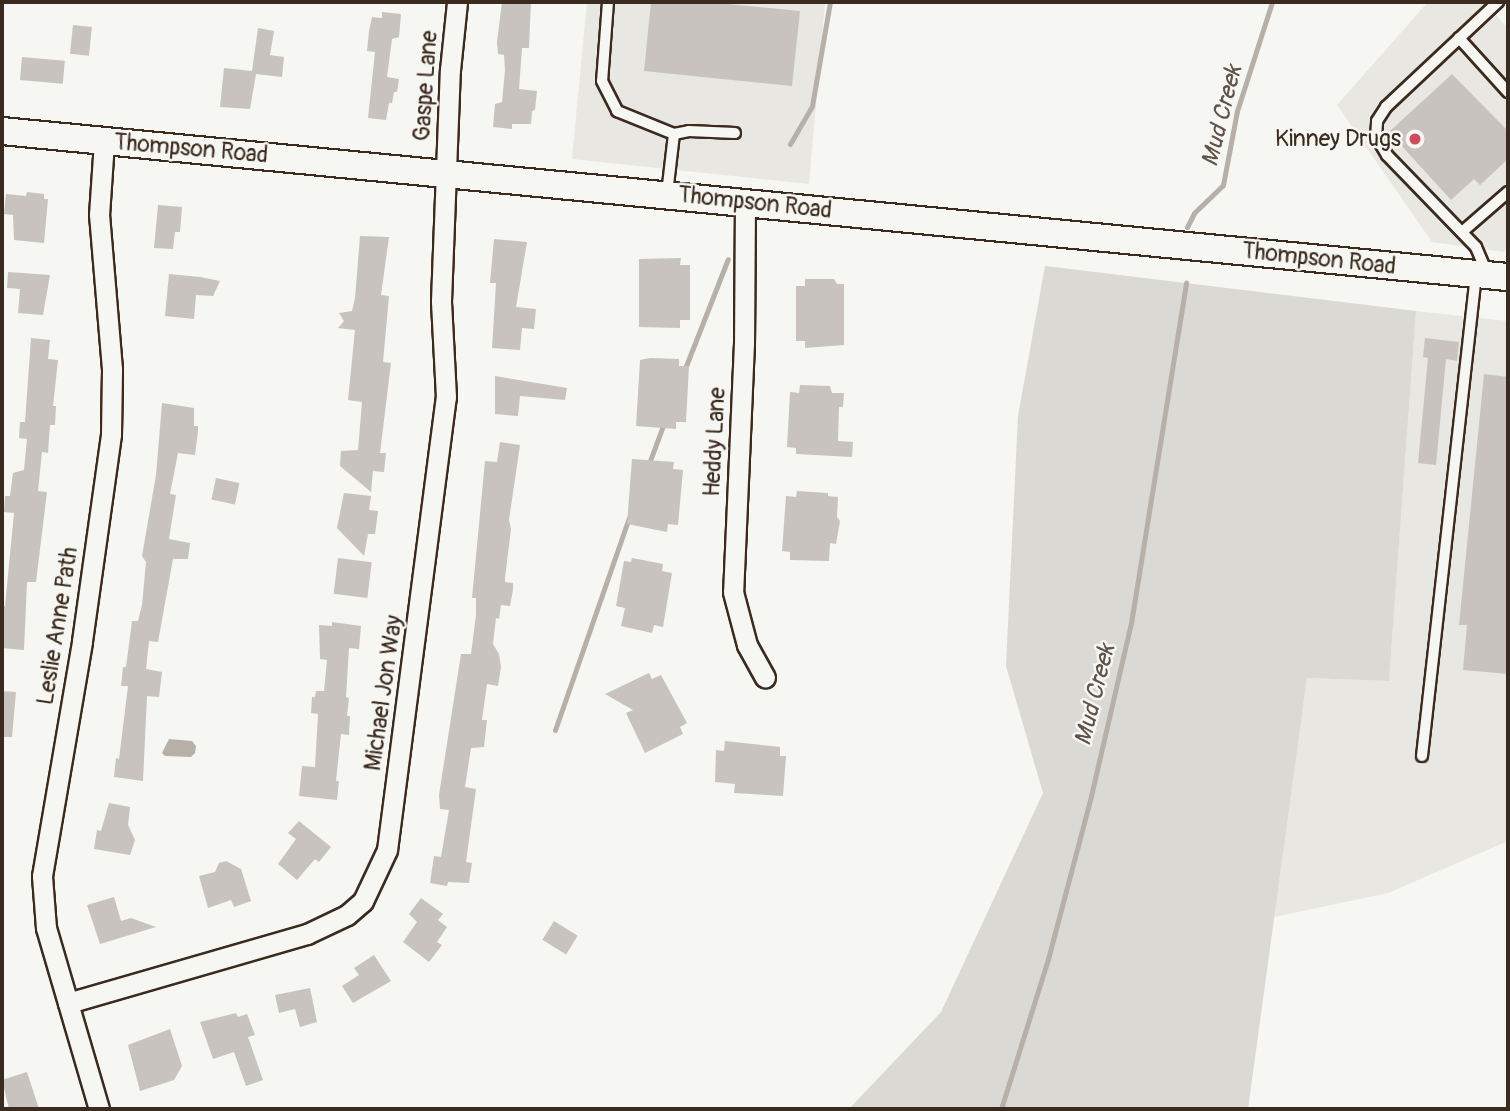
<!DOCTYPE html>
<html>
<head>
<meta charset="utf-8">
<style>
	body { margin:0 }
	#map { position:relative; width:1510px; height:1111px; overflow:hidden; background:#f6f6f2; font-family:Pangolin,sans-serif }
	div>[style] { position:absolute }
	.built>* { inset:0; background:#e8e7e2 }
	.green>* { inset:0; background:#dad9d3 }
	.water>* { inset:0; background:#b6b0a9 }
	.stream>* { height:5px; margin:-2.5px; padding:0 2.5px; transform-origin:2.5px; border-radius:2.5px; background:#b6b0a9 }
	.building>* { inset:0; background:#c8c3be; transform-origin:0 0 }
	.roads { filter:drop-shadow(2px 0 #3b2a1e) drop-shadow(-2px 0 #3b2a1e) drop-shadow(0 2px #3b2a1e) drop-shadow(0 -2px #3b2a1e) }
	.lane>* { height:10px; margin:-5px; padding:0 5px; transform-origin:5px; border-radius:5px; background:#f6f6f2 }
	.street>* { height:19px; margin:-9.5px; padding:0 9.5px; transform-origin:9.5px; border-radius:9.5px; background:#f6f6f2 }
	.secondary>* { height:26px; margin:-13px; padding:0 13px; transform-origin:13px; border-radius:13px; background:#f6f6f2 }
	.dots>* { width:19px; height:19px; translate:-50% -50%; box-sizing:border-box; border:4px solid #f6f6f2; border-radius:50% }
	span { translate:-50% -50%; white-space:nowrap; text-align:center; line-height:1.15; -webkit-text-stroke:5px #f6f6f2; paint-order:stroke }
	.street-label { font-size:23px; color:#3b2a1e }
	.poi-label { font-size:23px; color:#3b2a1e }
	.right { translate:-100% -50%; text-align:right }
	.water-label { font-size:24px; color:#605248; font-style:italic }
	.frame { position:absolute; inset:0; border:4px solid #3b2a1e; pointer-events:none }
</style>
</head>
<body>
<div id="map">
	<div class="built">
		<i style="clip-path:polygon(587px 2px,825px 2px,809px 184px,572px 159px)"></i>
		<i style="clip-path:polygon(1428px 2px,1485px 2px,1508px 29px,1508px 247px,1504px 252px,1432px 242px,1337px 105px)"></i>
		<i style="clip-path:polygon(1416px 311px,1508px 321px,1508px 841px,1388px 893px,1274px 917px,1307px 678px,1389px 681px)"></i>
	</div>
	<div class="green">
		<i style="clip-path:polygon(1045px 266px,1416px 311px,1389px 681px,1307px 678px,1248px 1109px,849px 1109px,941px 1012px,1043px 793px,1006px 666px,1018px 416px)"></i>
	</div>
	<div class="water">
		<i style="clip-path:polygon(169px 739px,192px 741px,196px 746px,195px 753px,191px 757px,165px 756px,162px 753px)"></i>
	</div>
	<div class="stream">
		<i style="left:790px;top:144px;width:44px;rotate:-59.9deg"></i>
		<i style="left:812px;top:106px;width:106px;rotate:-80.2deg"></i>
		<i style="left:1187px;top:227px;width:16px;rotate:-63deg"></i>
		<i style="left:1194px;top:213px;width:40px;rotate:-44deg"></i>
		<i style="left:1223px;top:185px;width:75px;rotate:-79.3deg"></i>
		<i style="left:1237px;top:111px;width:114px;rotate:-72.2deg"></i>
		<i style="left:684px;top:371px;width:120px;rotate:-68.6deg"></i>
		<i style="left:648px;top:466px;width:46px;rotate:-69.6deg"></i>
		<i style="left:555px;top:730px;width:225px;rotate:-70.8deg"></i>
		<i style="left:1001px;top:1109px;width:157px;rotate:-72.6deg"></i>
		<i style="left:1048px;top:959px;width:169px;rotate:-75.2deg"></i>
		<i style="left:1091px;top:796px;width:178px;rotate:-77deg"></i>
		<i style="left:1131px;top:623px;width:345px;rotate:-80.8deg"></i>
	</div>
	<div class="building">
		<i style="clip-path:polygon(502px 2px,531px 2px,529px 48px,522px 48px,519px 89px,537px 91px,535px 110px,532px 111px,531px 124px,512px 124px,512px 129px,493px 127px,495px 104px,502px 102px,505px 70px,504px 55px,498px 54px,497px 42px)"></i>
		<i style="clip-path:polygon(651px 2px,708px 2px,800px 11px,792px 86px,644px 71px)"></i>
		<i style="clip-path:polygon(382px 12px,401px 14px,399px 37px,392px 39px,387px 77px,399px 79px,397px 92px,394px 92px,392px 103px,389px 103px,386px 120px,368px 118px,375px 52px,367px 51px,369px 31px,372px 17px,382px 18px)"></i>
		<i style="left:73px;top:25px;width:19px;height:29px;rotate:6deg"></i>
		<i style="clip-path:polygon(258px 28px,274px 31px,270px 55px,284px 57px,282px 77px,256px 74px,250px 109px,220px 107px,224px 68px,252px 71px)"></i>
		<i style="left:22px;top:57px;width:43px;height:23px;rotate:5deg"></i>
		<i style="clip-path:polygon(1452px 74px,1508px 131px,1508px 159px,1480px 185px,1474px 179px,1451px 200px,1389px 132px)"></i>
		<i style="clip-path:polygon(27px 192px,44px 194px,44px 199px,48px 199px,44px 243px,14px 240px,13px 215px,4px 214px,6px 194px,26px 196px)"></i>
		<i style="clip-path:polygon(158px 205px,182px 207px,180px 232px,175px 232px,173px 249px,154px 248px)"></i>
		<i style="clip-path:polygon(360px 236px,389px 237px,381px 295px,389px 296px,383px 362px,391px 363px,380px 453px,386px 453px,384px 472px,373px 471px,371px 492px,340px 466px,341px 451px,358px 450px,362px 402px,348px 400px,355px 330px,338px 328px,344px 321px,339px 313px,352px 311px,355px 298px)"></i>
		<i style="clip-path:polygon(494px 239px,527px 242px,516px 307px,536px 309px,534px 329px,522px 328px,520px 350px,492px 348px,496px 283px,490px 283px)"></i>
		<i style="clip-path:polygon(681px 258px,680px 265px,690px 265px,690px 320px,680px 320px,680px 328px,639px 327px,639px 259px)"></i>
		<i style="clip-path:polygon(8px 272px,50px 275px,43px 315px,18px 313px,20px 289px,7px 288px)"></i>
		<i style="clip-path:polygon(169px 274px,200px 277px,220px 281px,213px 296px,196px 295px,194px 319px,165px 316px)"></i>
		<i style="clip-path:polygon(805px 279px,834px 279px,837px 284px,844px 284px,844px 345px,805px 348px,805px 341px,796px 341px,796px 286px,805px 286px)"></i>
		<i style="clip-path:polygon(31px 338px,50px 340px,48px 359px,58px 360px,53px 406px,56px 406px,55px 425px,50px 425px,48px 453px,42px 452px,38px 491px,47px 492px,36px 582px,27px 582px,24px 650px,2px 648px,2px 605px,5px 606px,14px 513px,4px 512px,5px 496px,10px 496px,13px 473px,24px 470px,27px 439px,19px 438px,20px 422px,25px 422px)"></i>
		<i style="clip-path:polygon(1425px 338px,1459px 342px,1457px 361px,1446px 359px,1436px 465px,1418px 463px,1428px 358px,1423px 357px)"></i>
		<i style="clip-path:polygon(650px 358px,679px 359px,679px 366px,689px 366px,686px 422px,676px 422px,676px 429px,636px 426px,640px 360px)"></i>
		<i style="clip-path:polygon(1484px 374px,1508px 377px,1508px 674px,1463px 670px,1467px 625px,1459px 625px)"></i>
		<i style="clip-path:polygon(495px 376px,567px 388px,565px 400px,520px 396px,518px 416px,495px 414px)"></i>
		<i style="clip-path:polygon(800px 385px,830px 386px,832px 393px,844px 393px,843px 407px,839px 407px,838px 441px,853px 442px,852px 457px,796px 454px,796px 448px,787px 447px,790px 392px,799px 393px)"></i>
		<i style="clip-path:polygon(162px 403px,194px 408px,194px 426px,198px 426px,198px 431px,195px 455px,178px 453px,170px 494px,176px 495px,169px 539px,190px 543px,188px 559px,173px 559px,158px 642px,149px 641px,146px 669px,162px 672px,159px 697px,147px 696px,143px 781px,114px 777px,116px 758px,119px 759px,128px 686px,121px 686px,123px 667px,126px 667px,132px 621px,138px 621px,142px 605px,146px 562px,142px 556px,156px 475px)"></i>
		<i style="clip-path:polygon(500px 442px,520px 445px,509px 520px,511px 529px,505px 578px,505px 582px,513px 583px,513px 590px,510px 606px,501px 605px,499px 619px,496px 618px,493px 644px,499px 654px,501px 667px,498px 686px,487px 684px,482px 720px,487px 720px,484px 747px,471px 748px,465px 787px,476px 789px,466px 862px,472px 863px,469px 883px,448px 882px,447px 886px,430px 883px,434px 856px,441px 857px,449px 810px,440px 809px,439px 795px,461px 654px,471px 654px,476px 615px,476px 598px,472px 598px,485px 461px,497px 462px)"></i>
		<i style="clip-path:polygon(632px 459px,674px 462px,673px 469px,683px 470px,678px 525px,668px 524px,667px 532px,627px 524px)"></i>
		<i style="left:216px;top:478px;width:24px;height:22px;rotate:12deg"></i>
		<i style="clip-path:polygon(797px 491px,828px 493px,828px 496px,838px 497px,837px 517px,840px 521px,836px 544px,830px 543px,829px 561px,790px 560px,790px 552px,782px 551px,786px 496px,796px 497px)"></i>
		<i style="clip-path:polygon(344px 493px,371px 496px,369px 510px,378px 511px,375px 534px,368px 534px,364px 556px,337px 528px)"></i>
		<i style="left:338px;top:558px;width:34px;height:36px;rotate:7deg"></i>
		<i style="clip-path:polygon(632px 558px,663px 564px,662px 571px,672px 573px,663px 627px,654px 625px,652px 633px,621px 626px,625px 608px,616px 606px,624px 561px,631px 562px)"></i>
		<i style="clip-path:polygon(332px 622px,361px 626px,359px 649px,349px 648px,346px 697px,349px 698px,347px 716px,350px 716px,349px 735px,341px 734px,336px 781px,339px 781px,337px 800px,299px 796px,302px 766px,315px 767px,318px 714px,311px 713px,312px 697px,315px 697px,316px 691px,324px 691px,327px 660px,320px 659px,319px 625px,332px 626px)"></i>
		<i style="clip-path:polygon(649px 673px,652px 679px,661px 675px,687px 723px,680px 727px,683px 734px,645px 753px,626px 713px,633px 710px,605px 694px)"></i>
		<i style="clip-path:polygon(2px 691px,16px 692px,12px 737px,2px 737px)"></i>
		<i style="clip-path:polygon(725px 741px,780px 747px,780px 756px,786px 756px,783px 796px,734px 793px,735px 784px,715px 782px,716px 750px,724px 751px)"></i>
		<i style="clip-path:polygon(109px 803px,130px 807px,128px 825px,135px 840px,130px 855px,94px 849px,97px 830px,101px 831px)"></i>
		<i style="clip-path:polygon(299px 821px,331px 847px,319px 862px,315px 859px,297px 880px,278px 864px,296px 839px,288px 833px)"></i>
		<i style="clip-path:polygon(226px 861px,241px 869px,251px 901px,234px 907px,231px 900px,208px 908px,199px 876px,215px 872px,219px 863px)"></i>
		<i style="clip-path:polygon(114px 897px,121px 921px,131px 918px,156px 927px,100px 944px,87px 905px)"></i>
		<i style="clip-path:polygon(421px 898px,443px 914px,438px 920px,447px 927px,437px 942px,442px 945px,429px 962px,403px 942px,417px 922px,409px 914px)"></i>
		<i style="left:554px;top:921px;width:28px;height:22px;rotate:32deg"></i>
		<i style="clip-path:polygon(374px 955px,391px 981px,353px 1003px,342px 986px,359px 975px,354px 968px)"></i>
		<i style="clip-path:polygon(310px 988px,317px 1022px,300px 1027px,295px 1009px,279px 1013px,275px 995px)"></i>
		<i style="clip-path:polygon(236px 1013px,238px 1017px,247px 1014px,255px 1035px,248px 1037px,263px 1080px,246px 1086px,234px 1052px,213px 1059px,200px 1022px)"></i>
		<i style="clip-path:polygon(170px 1029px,182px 1066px,174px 1080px,140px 1091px,128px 1045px)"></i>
		<i style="clip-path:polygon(27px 1072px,39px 1109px,9px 1109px,2px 1080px)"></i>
	</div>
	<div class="roads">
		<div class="lane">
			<i style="left:608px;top:2px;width:79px;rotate:94.3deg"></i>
			<i style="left:602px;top:81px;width:34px;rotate:63deg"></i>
			<i style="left:617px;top:111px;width:61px;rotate:22deg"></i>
			<i style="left:674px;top:134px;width:60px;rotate:96.7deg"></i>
			<i style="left:1459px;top:38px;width:73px;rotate:47.8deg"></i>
			<i style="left:674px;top:134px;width:15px;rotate:-11deg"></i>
			<i style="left:689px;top:131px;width:46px;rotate:2.5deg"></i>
			<i style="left:1462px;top:232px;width:61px;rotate:-41deg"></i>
			<i style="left:1487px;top:273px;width:28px;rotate:-113deg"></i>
			<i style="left:1476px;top:247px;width:128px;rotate:-134.1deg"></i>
			<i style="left:1387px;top:155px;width:21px;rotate:-121deg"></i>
			<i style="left:1376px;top:137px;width:16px;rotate:-86deg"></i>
			<i style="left:1377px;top:121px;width:17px;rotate:-57deg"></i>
			<i style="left:1386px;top:107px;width:154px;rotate:-43.2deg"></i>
			<i style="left:1422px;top:756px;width:484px;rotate:-83.6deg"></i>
		</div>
		<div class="street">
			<i style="left:745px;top:202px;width:141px;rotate:90.4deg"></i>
			<i style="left:744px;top:343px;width:249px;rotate:92.5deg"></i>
			<i style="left:733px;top:592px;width:55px;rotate:75.2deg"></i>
			<i style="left:747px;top:645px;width:37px;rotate:61deg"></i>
			<i style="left:68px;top:1003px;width:249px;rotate:-16.1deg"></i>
			<i style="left:307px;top:934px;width:44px;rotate:-25.4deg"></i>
			<i style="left:347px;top:915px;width:21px;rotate:-41deg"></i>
			<i style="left:363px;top:901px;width:56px;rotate:-64.8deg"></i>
			<i style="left:387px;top:850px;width:457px;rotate:-82.6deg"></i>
			<i style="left:446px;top:397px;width:96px;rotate:-93deg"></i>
			<i style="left:441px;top:301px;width:231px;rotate:-87.8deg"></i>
			<i style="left:450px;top:70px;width:68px;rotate:-84.1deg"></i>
			<i style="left:99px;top:1109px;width:189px;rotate:-106.3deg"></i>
			<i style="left:46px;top:928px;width:52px;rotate:-94.4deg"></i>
			<i style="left:42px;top:876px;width:238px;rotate:-80.3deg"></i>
			<i style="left:82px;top:641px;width:209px;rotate:-82deg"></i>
			<i style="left:111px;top:434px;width:65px;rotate:-89.1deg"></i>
			<i style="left:112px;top:369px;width:155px;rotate:-94.8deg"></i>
			<i style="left:99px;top:215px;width:74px;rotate:-86.1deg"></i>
		</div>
		<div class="secondary">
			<i style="left:2px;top:131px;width:1513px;rotate:5.54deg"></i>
		</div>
	</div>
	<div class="dots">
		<i style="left:1415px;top:139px;background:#d1495b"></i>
	</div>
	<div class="street-label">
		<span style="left:426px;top:86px;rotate:-86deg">Gaspe Lane</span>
		<span style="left:191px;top:149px;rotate:5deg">Thompson Road</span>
		<span style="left:755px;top:203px;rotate:6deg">Thompson Road</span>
		<span style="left:1319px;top:259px;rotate:6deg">Thompson Road</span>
		<span style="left:715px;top:442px;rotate:-87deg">Heddy Lane</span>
		<span style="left:58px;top:626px;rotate:-81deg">Leslie Anne Path</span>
		<span style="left:384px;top:693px;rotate:-82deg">Michael Jon Way</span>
	</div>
	<div class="poi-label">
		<span class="right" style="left:1401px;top:139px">Kinney Drugs</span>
	</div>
	<div class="water-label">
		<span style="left:1222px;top:116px;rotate:-76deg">Mud Creek</span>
		<span style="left:1095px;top:695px;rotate:-76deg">Mud Creek</span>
	</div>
	<div class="frame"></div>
</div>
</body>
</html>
